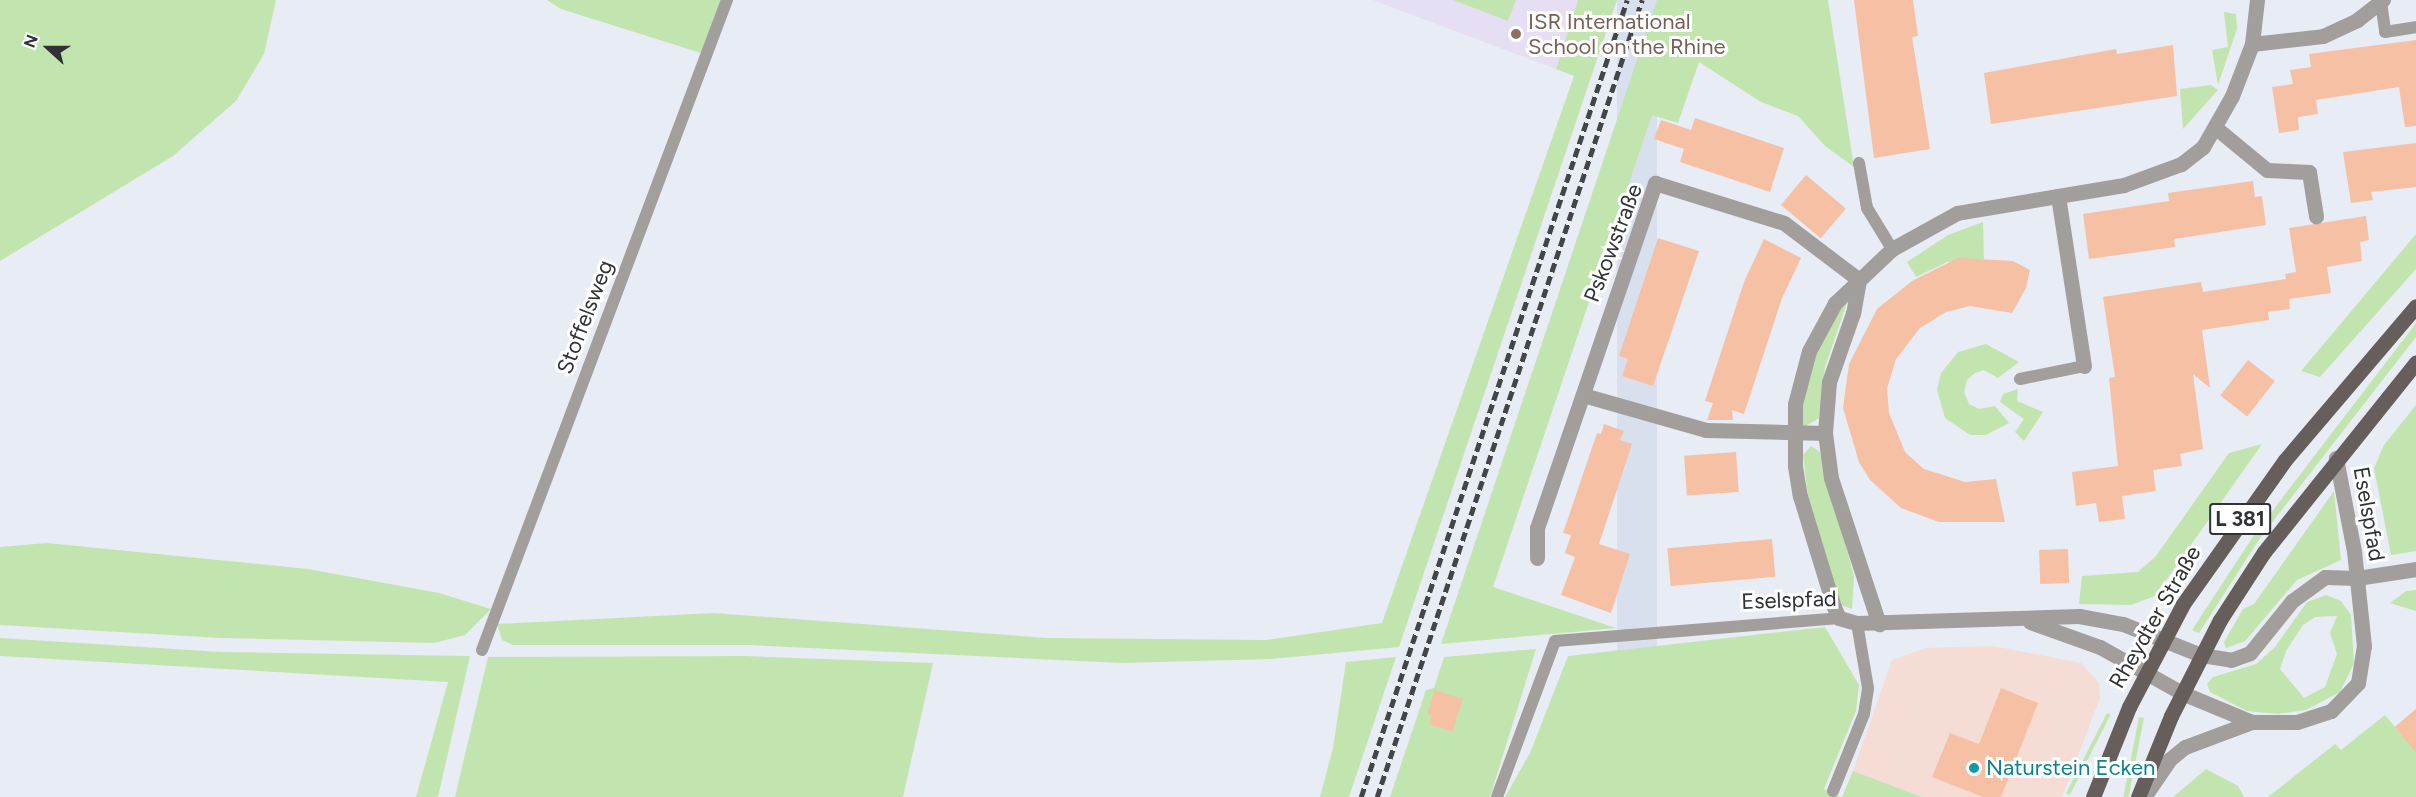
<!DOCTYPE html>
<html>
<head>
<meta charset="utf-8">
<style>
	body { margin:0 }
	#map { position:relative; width:2416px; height:797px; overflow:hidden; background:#e8ecf4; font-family:Figtree,sans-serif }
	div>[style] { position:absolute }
	.commercial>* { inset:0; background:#f5dcd4 }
	.built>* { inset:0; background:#d8dfed; transform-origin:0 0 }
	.education>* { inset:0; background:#e6def3 }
	.green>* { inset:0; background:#c2e5af; transform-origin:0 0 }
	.building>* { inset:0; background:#f6c0a5; transform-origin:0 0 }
	.lane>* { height:12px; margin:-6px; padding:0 6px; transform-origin:6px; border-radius:6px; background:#a29e9c }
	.street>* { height:15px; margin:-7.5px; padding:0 7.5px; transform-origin:7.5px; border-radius:7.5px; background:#a29e9c }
	.primary>* { height:15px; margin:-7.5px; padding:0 7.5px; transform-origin:7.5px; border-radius:7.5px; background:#655e5b }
	.rail>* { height:4.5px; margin-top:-2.25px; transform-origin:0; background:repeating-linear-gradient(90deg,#434548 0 9px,transparent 0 13.5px) }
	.dots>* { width:16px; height:16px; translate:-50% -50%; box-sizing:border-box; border:3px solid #fff; border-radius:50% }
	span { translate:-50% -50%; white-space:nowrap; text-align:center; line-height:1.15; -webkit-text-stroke:6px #fff; paint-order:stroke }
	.shield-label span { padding:2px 4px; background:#fff; border:2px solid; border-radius:4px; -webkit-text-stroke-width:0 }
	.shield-label { font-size:21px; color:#303235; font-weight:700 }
	.education-label { font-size:22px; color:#785e54 }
	.left { translate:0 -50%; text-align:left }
	.street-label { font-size:22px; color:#303235 }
	.culture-label { font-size:22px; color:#0d838f }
	.north { position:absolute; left:18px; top:18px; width:60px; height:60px; -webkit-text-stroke:4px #fff; paint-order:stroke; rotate:291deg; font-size:16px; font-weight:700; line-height:24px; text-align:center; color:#303235 }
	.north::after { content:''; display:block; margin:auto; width:21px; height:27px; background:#303235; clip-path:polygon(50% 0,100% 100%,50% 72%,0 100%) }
</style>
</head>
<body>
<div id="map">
	<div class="commercial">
		<i style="clip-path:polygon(1993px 646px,2081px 663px,2099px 683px,2100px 698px,2062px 797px,1922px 797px,1853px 771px,1892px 660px,1926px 648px)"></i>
	</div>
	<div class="built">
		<i style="left:1617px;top:0;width:40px;height:841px"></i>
	</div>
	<div class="education">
		<i style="clip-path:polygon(1373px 0,1578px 0,1556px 69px)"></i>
	</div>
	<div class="green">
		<i style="clip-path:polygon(0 0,276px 0,264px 54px,236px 101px,173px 156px,0 261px)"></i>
		<i style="clip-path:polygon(547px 0,721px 0,701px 53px,561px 9px)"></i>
		<i style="clip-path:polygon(1453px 0,1516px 0,1508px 21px)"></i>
		<i style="clip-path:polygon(1578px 0,1617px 0,1399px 647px,1271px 659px,1121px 663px,749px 645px,513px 645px,502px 640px,497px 624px,714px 613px,1047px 638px,1266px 640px,1382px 623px,1574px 76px,1556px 69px)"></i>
		<i style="clip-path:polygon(1657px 0,1828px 0,1854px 167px,1825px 146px,1798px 116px,1761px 102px,1699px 62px,1678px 123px,1652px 115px,1493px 587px,1616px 628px,1441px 644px)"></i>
		<i style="clip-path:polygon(2224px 12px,2236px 14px,2237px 29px,2218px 85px,2212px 50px,2228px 47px)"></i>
		<i style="clip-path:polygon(2211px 85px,2218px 90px,2183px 129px,2180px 89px)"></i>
		<i style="clip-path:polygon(1983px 222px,1984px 259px,1947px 262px,1916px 277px,1907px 262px,1948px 235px)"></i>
		<i style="clip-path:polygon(2416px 234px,2416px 269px,2320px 377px,2301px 371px)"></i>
		<i style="clip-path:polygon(1848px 300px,1825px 367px,1819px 418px,1804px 427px,1799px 424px,1811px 363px,1838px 309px)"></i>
		<i style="clip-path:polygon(2416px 323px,2416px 337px,2260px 538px,2199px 633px,2192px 630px,2254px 535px)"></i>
		<i style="clip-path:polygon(1986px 344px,2019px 362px,1998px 378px,1984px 370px,1975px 373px,1967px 380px,1964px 392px,1969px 404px,1979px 409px,1995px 406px,2009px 423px,1986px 435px,1970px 435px,1945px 418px,1937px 390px,1941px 373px,1958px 352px)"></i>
		<i style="clip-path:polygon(2018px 389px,2017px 401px,2043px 412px,2024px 441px,2015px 432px,2024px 419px,2000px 402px,2003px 394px)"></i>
		<i style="clip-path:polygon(2416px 405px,2416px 551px,2391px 555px,2374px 468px,2384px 445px)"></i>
		<i style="clip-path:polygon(2262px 444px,2155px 596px,2131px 605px,2079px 604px,2082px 576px,2138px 572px,2156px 556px,2229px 453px)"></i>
		<i style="clip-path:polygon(1811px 446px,1820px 452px,1854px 576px,1852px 609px,1841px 605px,1808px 496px,1803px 455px)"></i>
		<i style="clip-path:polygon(2334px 491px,2341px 560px,2297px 580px,2245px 641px,2226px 648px,2224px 642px,2243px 609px,2254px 604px)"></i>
		<i style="clip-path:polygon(47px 543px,308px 569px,439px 593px,491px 609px,465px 635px,434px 643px,221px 638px,0 625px,0 547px)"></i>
		<i style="clip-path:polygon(2416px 590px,2416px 611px,2390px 603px,2406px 591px)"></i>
		<i style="clip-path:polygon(evenodd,2326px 595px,2341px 601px,2351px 615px,2354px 663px,2340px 692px,2306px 710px,2278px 714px,2247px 711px,2210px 692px,2207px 684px,2213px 677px,2256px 664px,2275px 647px,2307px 602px,2326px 595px,2337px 616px,2330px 633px,2337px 654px,2325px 687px,2304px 698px,2280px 669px,2286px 651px,2303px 625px,2315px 617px,2337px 616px)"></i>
		<i style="clip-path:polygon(1825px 627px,1859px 685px,1856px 711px,1824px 789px,1841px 797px,1505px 797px,1530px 753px,1568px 656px)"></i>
		<i style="clip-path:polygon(0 638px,222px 652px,470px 656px,438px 797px,416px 797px,448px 682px,0 656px)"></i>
		<i style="clip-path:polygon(1536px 649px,1490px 797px,1390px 797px,1426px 690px,1434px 688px,1444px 657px)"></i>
		<i style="clip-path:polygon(745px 656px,933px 663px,903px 797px,455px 797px,488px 657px)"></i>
		<i style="clip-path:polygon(1396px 657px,1349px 797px,1320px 797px,1333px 748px,1346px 662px)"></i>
		<i style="clip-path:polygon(2416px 709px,2416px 797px,2268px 797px,2335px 744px,2341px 750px,2385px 715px,2395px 727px)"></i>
		<i style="left:2107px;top:713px;width:4px;height:90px;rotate:27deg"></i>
		<i style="left:2139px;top:717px;width:5px;height:86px;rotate:11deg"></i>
		<i style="clip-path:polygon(2206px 769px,2238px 786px,2244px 797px,2173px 797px)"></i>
		<i style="clip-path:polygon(1853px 771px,1922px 797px,1842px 797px)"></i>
	</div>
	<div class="building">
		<i style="clip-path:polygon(1854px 0,1913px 0,1918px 36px,1912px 37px,1930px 149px,1874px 158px)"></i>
		<i style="clip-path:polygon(2416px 40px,2416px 126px,2405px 127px,2399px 87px,2316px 100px,2318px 114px,2298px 117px,2299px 130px,2279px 133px,2272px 87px,2293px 84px,2290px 70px,2311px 67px,2309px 54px)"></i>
		<i style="clip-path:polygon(2173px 45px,2177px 96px,1991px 124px,1984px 73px,2116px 49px,2117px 54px)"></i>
		<i style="clip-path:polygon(1695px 118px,1784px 148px,1770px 192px,1680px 162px,1684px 149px,1654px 139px,1661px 120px,1691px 130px)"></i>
		<i style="clip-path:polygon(2416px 143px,2416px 187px,2371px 192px,2373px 200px,2351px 203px,2343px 152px)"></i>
		<i style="left:1806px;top:175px;width:52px;height:39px;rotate:40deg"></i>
		<i style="clip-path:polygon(2253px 181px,2255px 197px,2262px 196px,2266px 225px,2174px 239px,2175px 247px,2089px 259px,2083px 214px,2169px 201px,2168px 193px)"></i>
		<i style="clip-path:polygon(2366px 216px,2369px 240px,2360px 242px,2362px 261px,2327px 267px,2331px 293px,2289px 299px,2290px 309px,2268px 312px,2269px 320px,2202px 330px,2210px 388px,2193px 374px,2203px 449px,2180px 454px,2182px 466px,2153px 470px,2156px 491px,2122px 496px,2125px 519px,2099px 522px,2096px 503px,2076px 506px,2072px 472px,2118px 466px,2109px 378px,2115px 377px,2103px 297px,2201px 282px,2203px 292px,2286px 279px,2285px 274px,2296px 272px,2289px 228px)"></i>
		<i style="clip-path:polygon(1658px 238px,1699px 251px,1653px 386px,1622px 376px,1628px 359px,1619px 356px)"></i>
		<i style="clip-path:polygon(1764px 239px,1801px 258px,1782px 298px,1744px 414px,1732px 410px,1733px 420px,1707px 420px,1713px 403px,1705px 401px,1744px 282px)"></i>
		<i style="clip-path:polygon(1958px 258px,2013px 261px,2030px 270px,2026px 288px,2012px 313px,1970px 306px,1946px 312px,1920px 328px,1896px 359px,1887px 388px,1889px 413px,1905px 452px,1924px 469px,1965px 482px,1996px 479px,2005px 522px,1939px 522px,1901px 508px,1870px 480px,1859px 462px,1843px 408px,1849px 364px,1877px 309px,1912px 281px)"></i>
		<i style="left:2248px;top:360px;width:34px;height:45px;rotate:38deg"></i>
		<i style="clip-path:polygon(1604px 424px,1624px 431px,1620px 440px,1632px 444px,1599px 544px,1630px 554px,1611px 613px,1561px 595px,1575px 557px,1565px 553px,1571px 535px,1563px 533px,1597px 433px,1601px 434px)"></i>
		<i style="left:1736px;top:452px;width:40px;height:52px;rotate:86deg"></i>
		<i style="left:1772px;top:539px;width:38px;height:105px;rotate:85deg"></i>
		<i style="left:2068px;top:549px;width:34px;height:29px;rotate:88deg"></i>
		<i style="clip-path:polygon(2001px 688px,2038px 703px,2001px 797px,1983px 797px,1932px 777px,1950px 733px,1979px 744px)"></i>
		<i style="clip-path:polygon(1435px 690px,1463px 699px,1452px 732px,1429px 724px,1432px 715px,1427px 714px)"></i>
		<i style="clip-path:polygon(2416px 709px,2416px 753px,2395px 727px)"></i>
	</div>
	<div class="lane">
		<i style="left:2381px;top:2px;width:30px;rotate:82deg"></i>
		<i style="left:2385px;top:32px;width:31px;rotate:-9deg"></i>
		<i style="left:1859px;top:163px;width:46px;rotate:79.9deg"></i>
		<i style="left:1867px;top:208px;width:48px;rotate:58.6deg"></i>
		<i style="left:2020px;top:379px;width:65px;rotate:-11.5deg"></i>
		<i style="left:482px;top:650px;width:695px;rotate:-69.35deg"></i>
		<i style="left:1833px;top:791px;width:83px;rotate:-68.1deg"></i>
		<i style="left:1864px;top:714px;width:26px;rotate:-81deg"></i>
		<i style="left:1868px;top:688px;width:66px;rotate:-99.6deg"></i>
		<i style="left:1497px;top:797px;width:166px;rotate:-69.6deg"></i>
		<i style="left:1555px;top:641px;width:285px;rotate:-4.6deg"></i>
	</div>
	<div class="street">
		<i style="left:2257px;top:0;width:44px;rotate:96.5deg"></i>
		<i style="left:2252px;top:44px;width:56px;rotate:111deg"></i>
		<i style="left:2232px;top:96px;width:59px;rotate:119.6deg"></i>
		<i style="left:2203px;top:147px;width:28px;rotate:142deg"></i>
		<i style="left:2181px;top:164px;width:61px;rotate:159.8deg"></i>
		<i style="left:2124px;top:185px;width:169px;rotate:170.5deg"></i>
		<i style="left:1957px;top:213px;width:74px;rotate:151deg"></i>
		<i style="left:1892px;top:249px;width:79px;rotate:136.5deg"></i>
		<i style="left:1835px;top:303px;width:55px;rotate:118.4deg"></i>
		<i style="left:1809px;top:351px;width:55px;rotate:104.8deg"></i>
		<i style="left:1795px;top:404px;width:62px;rotate:90deg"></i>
		<i style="left:1795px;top:466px;width:30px;rotate:81deg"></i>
		<i style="left:1800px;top:496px;width:116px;rotate:73deg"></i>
		<i style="left:1834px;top:607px;width:12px;rotate:66deg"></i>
		<i style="left:1839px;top:618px;width:19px;rotate:16deg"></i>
		<i style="left:1857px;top:623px;width:222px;rotate:-1.8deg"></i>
		<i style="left:2079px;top:616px;width:45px;rotate:10.3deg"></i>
		<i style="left:2123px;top:624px;width:84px;rotate:21.7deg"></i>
		<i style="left:2201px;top:655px;width:30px;rotate:9deg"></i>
		<i style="left:2231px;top:660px;width:20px;rotate:-20deg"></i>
		<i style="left:2250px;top:653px;width:67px;rotate:-51.1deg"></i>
		<i style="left:2292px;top:601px;width:41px;rotate:-36deg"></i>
		<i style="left:2325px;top:577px;width:32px;rotate:2deg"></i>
		<i style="left:2357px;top:578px;width:60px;rotate:-8.7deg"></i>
		<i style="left:2252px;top:44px;width:71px;rotate:-6.4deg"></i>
		<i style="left:2323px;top:36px;width:38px;rotate:-25deg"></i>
		<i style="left:2357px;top:20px;width:33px;rotate:-38deg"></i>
		<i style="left:2216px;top:128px;width:66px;rotate:39.5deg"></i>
		<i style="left:2267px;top:170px;width:42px;rotate:2.7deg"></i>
		<i style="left:2309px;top:172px;width:45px;rotate:81deg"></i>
		<i style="left:2058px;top:196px;width:172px;rotate:81.3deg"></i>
		<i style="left:1859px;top:280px;width:34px;rotate:100deg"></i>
		<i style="left:1853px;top:313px;width:73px;rotate:109.2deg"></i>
		<i style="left:1829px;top:382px;width:51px;rotate:94.5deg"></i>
		<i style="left:1825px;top:433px;width:45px;rotate:82.4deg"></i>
		<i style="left:1831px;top:478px;width:154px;rotate:71.8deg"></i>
		<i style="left:1583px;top:395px;width:128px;rotate:15.9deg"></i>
		<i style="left:1706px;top:430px;width:119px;rotate:1.4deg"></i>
		<i style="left:1537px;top:558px;width:30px;rotate:-90deg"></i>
		<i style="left:1537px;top:528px;width:365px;rotate:-71.1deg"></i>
		<i style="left:1655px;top:183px;width:135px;rotate:17.2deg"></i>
		<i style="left:1784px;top:223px;width:94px;rotate:37.2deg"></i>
		<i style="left:2030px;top:622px;width:74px;rotate:19.7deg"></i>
		<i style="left:2100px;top:647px;width:94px;rotate:29.3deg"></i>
		<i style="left:2182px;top:693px;width:76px;rotate:22.5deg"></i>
		<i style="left:2252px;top:722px;width:45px"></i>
		<i style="left:2297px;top:722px;width:36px;rotate:-18deg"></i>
		<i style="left:2331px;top:711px;width:39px;rotate:-46deg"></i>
		<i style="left:2358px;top:683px;width:37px;rotate:-81deg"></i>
		<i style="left:2364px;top:646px;width:96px;rotate:-96deg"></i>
		<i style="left:2354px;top:551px;width:95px;rotate:-101deg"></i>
		<i style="left:2144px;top:797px;width:46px;rotate:-55.6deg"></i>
		<i style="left:2170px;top:759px;width:19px;rotate:-39deg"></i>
		<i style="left:2185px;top:747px;width:72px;rotate:-20.5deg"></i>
	</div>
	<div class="primary">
		<i style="left:2093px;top:797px;width:97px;rotate:-68.2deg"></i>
		<i style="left:2129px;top:707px;width:116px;rotate:-62.3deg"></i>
		<i style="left:2183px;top:604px;width:176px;rotate:-54.7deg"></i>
		<i style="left:2285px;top:460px;width:202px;rotate:-49.6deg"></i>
		<i style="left:2138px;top:797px;width:87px;rotate:-67.8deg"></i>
		<i style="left:2171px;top:716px;width:108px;rotate:-63deg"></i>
		<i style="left:2220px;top:620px;width:81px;rotate:-57.1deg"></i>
		<i style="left:2264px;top:552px;width:243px;rotate:-51.3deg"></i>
	</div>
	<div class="rail">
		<i style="left:1361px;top:797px;width:840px;rotate:-71.54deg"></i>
		<i style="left:1377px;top:797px;width:840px;rotate:-71.61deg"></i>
	</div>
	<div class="dots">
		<i style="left:1516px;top:34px;background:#8d6e63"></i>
		<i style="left:1974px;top:768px;background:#0f9aa8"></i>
	</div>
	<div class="shield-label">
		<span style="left:2240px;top:519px">L 381</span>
	</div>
	<div class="education-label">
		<span class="left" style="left:1528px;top:34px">ISR International<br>School on the Rhine</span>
	</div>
	<div class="street-label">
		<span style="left:1613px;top:243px;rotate:-69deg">Pskowstraße</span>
		<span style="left:585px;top:317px;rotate:-69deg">Stoffelsweg</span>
		<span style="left:2369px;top:514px;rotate:80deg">Eselspfad</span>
		<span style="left:1789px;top:600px;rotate:-2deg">Eselspfad</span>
		<span style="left:2155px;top:617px;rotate:-60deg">Rheydter Straße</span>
	</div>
	<div class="culture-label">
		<span class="left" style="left:1986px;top:768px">Naturstein Ecken</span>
	</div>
	<div class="north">N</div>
</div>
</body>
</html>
